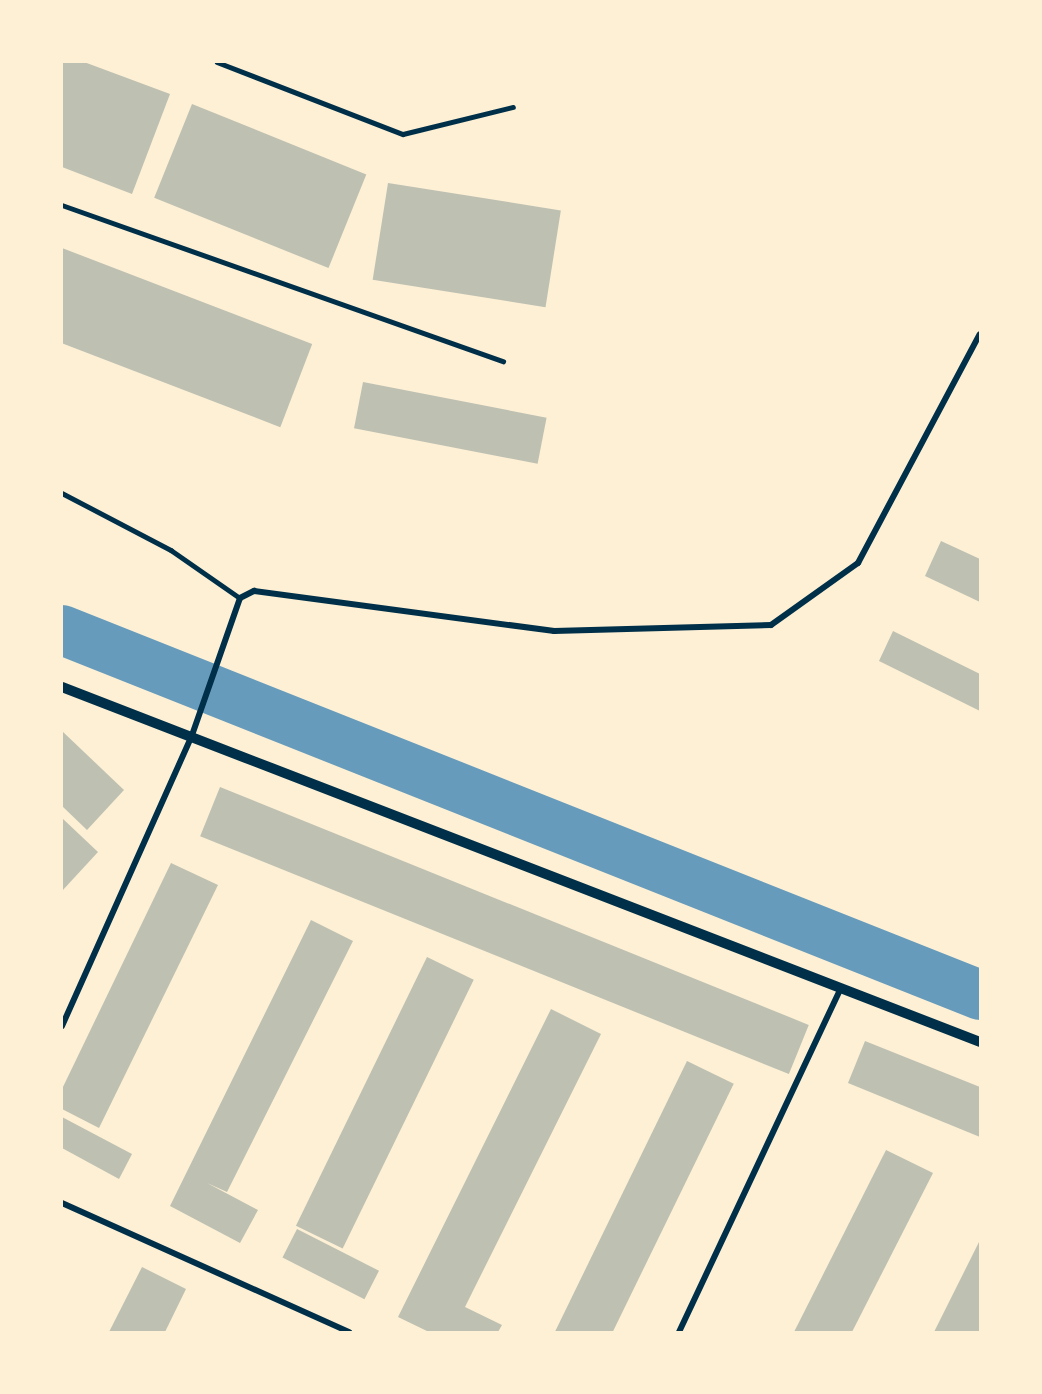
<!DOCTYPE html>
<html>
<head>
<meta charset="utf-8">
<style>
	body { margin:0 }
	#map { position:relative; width:1042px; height:1394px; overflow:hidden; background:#fdf0d5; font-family:"Public Sans",sans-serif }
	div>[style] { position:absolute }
	.river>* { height:50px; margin:-25px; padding:0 25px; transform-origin:25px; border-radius:25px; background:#669bbc }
	.building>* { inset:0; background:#bec0b2; transform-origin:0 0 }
	.service>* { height:4.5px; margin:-2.25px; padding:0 2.25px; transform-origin:2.25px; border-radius:2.25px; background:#003049 }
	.minor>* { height:6px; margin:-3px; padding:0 3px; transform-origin:3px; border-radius:3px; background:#003049 }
	.tertiary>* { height:10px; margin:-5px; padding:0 5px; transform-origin:5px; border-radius:5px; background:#003049 }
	span { translate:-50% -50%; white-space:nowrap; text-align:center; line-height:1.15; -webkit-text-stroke:6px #fdf0d5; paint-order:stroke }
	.frame { position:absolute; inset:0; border:63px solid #fdf0d5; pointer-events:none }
</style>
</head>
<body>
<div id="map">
	<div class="river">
		<i style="left:62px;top:630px;width:988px;rotate:21.68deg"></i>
	</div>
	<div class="building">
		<i style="clip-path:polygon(62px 62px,84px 62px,170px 94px,132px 194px,62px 167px)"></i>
		<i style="left:192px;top:104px;width:188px;height:101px;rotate:22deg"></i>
		<i style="left:388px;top:183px;width:175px;height:98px;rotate:9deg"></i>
		<i style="left:62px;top:248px;width:268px;height:89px;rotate:21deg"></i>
		<i style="left:363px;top:382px;width:187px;height:47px;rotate:11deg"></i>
		<i style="clip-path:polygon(941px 541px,980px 559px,980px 602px,925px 576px)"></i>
		<i style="clip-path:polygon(893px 631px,980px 674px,980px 711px,879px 661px)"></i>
		<i style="clip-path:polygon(62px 731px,124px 790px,87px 830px,62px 806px)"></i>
		<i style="left:220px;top:787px;width:635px;height:53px;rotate:22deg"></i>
		<i style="clip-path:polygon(62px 818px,98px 852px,62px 891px)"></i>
		<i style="clip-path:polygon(171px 863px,218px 885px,99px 1128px,62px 1109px,62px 1089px)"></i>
		<i style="clip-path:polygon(311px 920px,353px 941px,227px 1192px,207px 1183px,258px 1210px,240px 1243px,170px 1206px)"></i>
		<i style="left:427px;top:957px;width:52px;height:299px;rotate:26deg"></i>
		<i style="clip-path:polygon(551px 1009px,601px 1034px,465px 1307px,502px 1325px,498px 1332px,429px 1332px,398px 1317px)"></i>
		<i style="clip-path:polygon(865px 1041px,980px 1087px,980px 1137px,848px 1083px)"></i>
		<i style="left:687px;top:1061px;width:52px;height:302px;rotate:26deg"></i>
		<i style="clip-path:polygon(62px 1117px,132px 1154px,119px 1179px,62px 1148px)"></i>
		<i style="clip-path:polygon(886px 1150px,933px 1173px,852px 1332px,794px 1332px)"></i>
		<i style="left:297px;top:1229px;width:92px;height:32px;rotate:27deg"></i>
		<i style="clip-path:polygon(980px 1240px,980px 1332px,934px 1332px)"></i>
		<i style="clip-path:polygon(142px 1267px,186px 1289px,165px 1332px,109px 1332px)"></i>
	</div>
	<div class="service">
		<i style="left:217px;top:62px;width:199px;rotate:21.2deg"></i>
		<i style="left:403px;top:134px;width:113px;rotate:-13.8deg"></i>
		<i style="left:62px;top:205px;width:468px;rotate:19.5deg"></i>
		<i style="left:62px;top:493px;width:123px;rotate:27.6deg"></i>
		<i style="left:171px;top:550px;width:84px;rotate:34.8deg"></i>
	</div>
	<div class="minor">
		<i style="left:62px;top:1026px;width:316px;rotate:-65.9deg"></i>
		<i style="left:191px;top:738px;width:148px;rotate:-70.7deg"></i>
		<i style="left:240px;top:598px;width:16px;rotate:-27deg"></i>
		<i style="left:254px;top:591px;width:303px;rotate:7.6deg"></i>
		<i style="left:554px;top:631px;width:217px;rotate:-1.6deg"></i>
		<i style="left:771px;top:625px;width:107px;rotate:-35.5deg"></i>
		<i style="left:858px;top:563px;width:259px;rotate:-62deg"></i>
		<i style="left:62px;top:1203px;width:315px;rotate:24.2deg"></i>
		<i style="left:679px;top:1332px;width:380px;rotate:-64.8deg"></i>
	</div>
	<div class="tertiary">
		<i style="left:62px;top:687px;width:984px;rotate:21.14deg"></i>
	</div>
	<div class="frame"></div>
</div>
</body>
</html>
